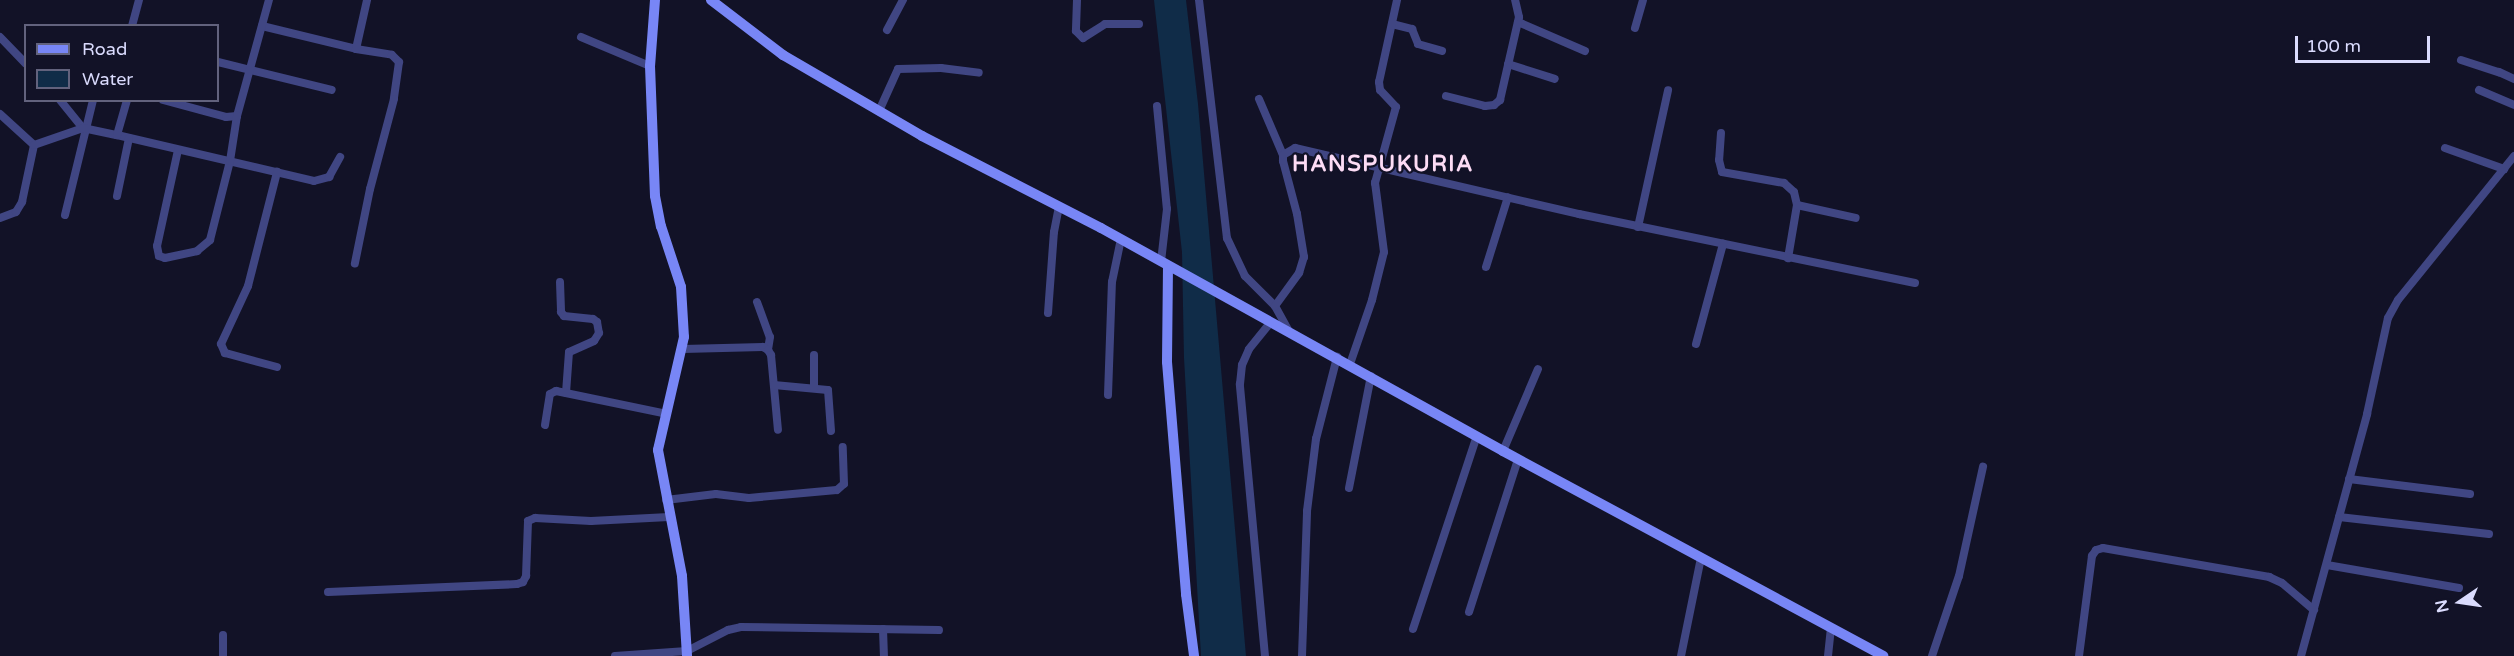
<!DOCTYPE html>
<html>
<head>
<meta charset="utf-8">
<style>
	body { margin:0 }
	#map { position:relative; width:2514px; height:656px; overflow:hidden; background:#121227; font-family:"Varela Round",sans-serif }
	div>[style] { position:absolute }
	.water>* { inset:0; background:#102c48 }
	.street>* { height:8px; margin:-4px; padding:0 4px; transform-origin:4px; border-radius:4px; background:#404683 }
	.secondary>* { height:10px; margin:-5px; padding:0 5px; transform-origin:5px; border-radius:5px; background:#7886f6 }
	span { translate:-50% -50%; white-space:nowrap; text-align:center; line-height:1.15; -webkit-text-stroke:4.5px #121227; paint-order:stroke }
	.district-label { font-size:22px; color:#fddcf5; font-weight:700; letter-spacing:1.5px }
	.legend { position:absolute; left:24px; top:24px; width:195px; height:78px; box-sizing:border-box; background:#121227; border:2px solid #62627d; margin:0; padding:8px 10px; list-style:none; font-size:18px; color:#dadbfd }
	.legend li { display:flex; align-items:center; gap:12px; height:30px }
	.legend b { width:30px; border:2px solid #62627d }
	.north { position:absolute; left:2430px; top:572px; width:60px; height:60px; -webkit-text-stroke:4px #121227; paint-order:stroke; rotate:257deg; font-size:16px; font-weight:700; line-height:24px; text-align:center; color:#dadbfd }
	.north::after { content:''; display:block; margin:auto; width:21px; height:27px; background:#dadbfd; clip-path:polygon(50% 0,100% 100%,50% 72%,0 100%) }
	.scale { position:absolute; left:2295px; top:36px; width:135px; height:27px; box-sizing:border-box; border:3px solid #dadbfd; border-top:0; padding-left:8px; font-size:18px; line-height:21px; white-space:nowrap; color:#dadbfd; -webkit-text-stroke:4px #121227; paint-order:stroke }
</style>
</head>
<body>
<div id="map">
	<div class="water">
		<i style="clip-path:polygon(1154px 0,1186px 0,1198px 104px,1246px 656px,1201px 656px,1184px 358px,1182px 252px)"></i>
	</div>
	<div class="street">
		<i style="left:1077px;top:0;width:31px;rotate:92deg"></i>
		<i style="left:1076px;top:31px;width:10px;rotate:45deg"></i>
		<i style="left:1083px;top:38px;width:26px;rotate:-32deg"></i>
		<i style="left:1105px;top:24px;width:34px"></i>
		<i style="left:1199px;top:0;width:240px;rotate:83.3deg"></i>
		<i style="left:1227px;top:238px;width:42px;rotate:64.7deg"></i>
		<i style="left:1245px;top:276px;width:42px;rotate:45deg"></i>
		<i style="left:1275px;top:306px;width:31px;rotate:61deg"></i>
		<i style="left:1518px;top:22px;width:73px;rotate:23.4deg"></i>
		<i style="left:1392px;top:24px;width:21px;rotate:14deg"></i>
		<i style="left:1412px;top:29px;width:16px;rotate:68deg"></i>
		<i style="left:1418px;top:44px;width:25px;rotate:16deg"></i>
		<i style="left:132px;top:26px;width:27px;rotate:-75deg"></i>
		<i style="left:262px;top:26px;width:97px;rotate:13.7deg"></i>
		<i style="left:356px;top:49px;width:36px;rotate:9deg"></i>
		<i style="left:392px;top:55px;width:10px;rotate:45deg"></i>
		<i style="left:399px;top:62px;width:37px;rotate:98deg"></i>
		<i style="left:394px;top:99px;width:93px;rotate:104.9deg"></i>
		<i style="left:370px;top:189px;width:76px;rotate:101.5deg"></i>
		<i style="left:1635px;top:28px;width:29px;rotate:-74deg"></i>
		<i style="left:887px;top:30px;width:34px;rotate:-62deg"></i>
		<i style="left:0;top:37px;width:37px;rotate:46deg"></i>
		<i style="left:581px;top:37px;width:75px;rotate:22.8deg"></i>
		<i style="left:356px;top:49px;width:50px;rotate:-77.3deg"></i>
		<i style="left:2461px;top:60px;width:40px;rotate:18deg"></i>
		<i style="left:2499px;top:72px;width:17px;rotate:25deg"></i>
		<i style="left:218px;top:62px;width:117px;rotate:13.8deg"></i>
		<i style="left:1508px;top:64px;width:49px;rotate:17.7deg"></i>
		<i style="left:2479px;top:90px;width:38px;rotate:23deg"></i>
		<i style="left:1446px;top:96px;width:40px;rotate:14.4deg"></i>
		<i style="left:1485px;top:106px;width:9px;rotate:-6deg"></i>
		<i style="left:1494px;top:105px;width:8px;rotate:-40deg"></i>
		<i style="left:1500px;top:100px;width:85px;rotate:-77.1deg"></i>
		<i style="left:1519px;top:17px;width:17px;rotate:-103deg"></i>
		<i style="left:1259px;top:99px;width:61px;rotate:66.8deg"></i>
		<i style="left:60px;top:100px;width:36px;rotate:51deg"></i>
		<i style="left:163px;top:100px;width:65px;rotate:15.1deg"></i>
		<i style="left:226px;top:117px;width:11px;rotate:-5deg"></i>
		<i style="left:237px;top:116px;width:120px;rotate:-74.6deg"></i>
		<i style="left:1157px;top:106px;width:103px;rotate:84.5deg"></i>
		<i style="left:1167px;top:209px;width:53px;rotate:96.5deg"></i>
		<i style="left:879px;top:111px;width:46px;rotate:-65.7deg"></i>
		<i style="left:898px;top:69px;width:43px;rotate:-1.3deg"></i>
		<i style="left:941px;top:68px;width:38px;rotate:7deg"></i>
		<i style="left:0;top:114px;width:46px;rotate:42.4deg"></i>
		<i style="left:1721px;top:133px;width:27px;rotate:94deg"></i>
		<i style="left:1719px;top:160px;width:12px;rotate:76deg"></i>
		<i style="left:1722px;top:172px;width:63px;rotate:10.1deg"></i>
		<i style="left:1784px;top:183px;width:13px;rotate:42deg"></i>
		<i style="left:1794px;top:192px;width:13px;rotate:77deg"></i>
		<i style="left:1797px;top:205px;width:54px;rotate:99.6deg"></i>
		<i style="left:117px;top:135px;width:202px;rotate:13.1deg"></i>
		<i style="left:314px;top:181px;width:16px;rotate:-15deg"></i>
		<i style="left:329px;top:177px;width:23px;rotate:-61deg"></i>
		<i style="left:2445px;top:148px;width:63px;rotate:19.6deg"></i>
		<i style="left:178px;top:150px;width:98px;rotate:102.3deg"></i>
		<i style="left:157px;top:246px;width:10px;rotate:79deg"></i>
		<i style="left:159px;top:256px;width:6px;rotate:18deg"></i>
		<i style="left:165px;top:258px;width:33px;rotate:-12deg"></i>
		<i style="left:197px;top:251px;width:17px;rotate:-40deg"></i>
		<i style="left:210px;top:240px;width:81px;rotate:-75.8deg"></i>
		<i style="left:230px;top:161px;width:46px;rotate:-81.2deg"></i>
		<i style="left:117px;top:196px;width:59px;rotate:-78.3deg"></i>
		<i style="left:1797px;top:205px;width:60px;rotate:12.4deg"></i>
		<i style="left:65px;top:215px;width:118px;rotate:-76.3deg"></i>
		<i style="left:0;top:218px;width:17px;rotate:-21deg"></i>
		<i style="left:16px;top:212px;width:12px;rotate:-59deg"></i>
		<i style="left:22px;top:202px;width:58px;rotate:-78.1deg"></i>
		<i style="left:34px;top:145px;width:52px;rotate:-19.1deg"></i>
		<i style="left:83px;top:128px;width:35px;rotate:12deg"></i>
		<i style="left:117px;top:135px;width:36px;rotate:-74deg"></i>
		<i style="left:1638px;top:227px;width:140px;rotate:-77.6deg"></i>
		<i style="left:1486px;top:267px;width:73px;rotate:-72.6deg"></i>
		<i style="left:560px;top:282px;width:30px;rotate:88deg"></i>
		<i style="left:561px;top:312px;width:5px;rotate:53deg"></i>
		<i style="left:564px;top:316px;width:29px;rotate:6deg"></i>
		<i style="left:593px;top:319px;width:5px;rotate:37deg"></i>
		<i style="left:597px;top:322px;width:11px;rotate:80deg"></i>
		<i style="left:599px;top:333px;width:9px;rotate:122deg"></i>
		<i style="left:594px;top:341px;width:27px;rotate:156deg"></i>
		<i style="left:569px;top:352px;width:41px;rotate:94.2deg"></i>
		<i style="left:757px;top:302px;width:37px;rotate:70deg"></i>
		<i style="left:770px;top:337px;width:13px;rotate:99deg"></i>
		<i style="left:1275px;top:306px;width:41px;rotate:-54deg"></i>
		<i style="left:1299px;top:273px;width:17px;rotate:-73deg"></i>
		<i style="left:1304px;top:257px;width:44px;rotate:-99.2deg"></i>
		<i style="left:1297px;top:214px;width:55px;rotate:-104.8deg"></i>
		<i style="left:1283px;top:161px;width:6px;rotate:-90deg"></i>
		<i style="left:1283px;top:155px;width:14px;rotate:-30deg"></i>
		<i style="left:1295px;top:148px;width:292px;rotate:13.1deg"></i>
		<i style="left:1579px;top:214px;width:343px;rotate:11.6deg"></i>
		<i style="left:1048px;top:313px;width:81px;rotate:-85.8deg"></i>
		<i style="left:1054px;top:232px;width:26px;rotate:-79deg"></i>
		<i style="left:1696px;top:344px;width:104px;rotate:-74.9deg"></i>
		<i style="left:683px;top:349px;width:80px;rotate:-1.4deg"></i>
		<i style="left:763px;top:347px;width:6px;rotate:31deg"></i>
		<i style="left:768px;top:350px;width:6px;rotate:59deg"></i>
		<i style="left:771px;top:355px;width:75px;rotate:84.7deg"></i>
		<i style="left:1350px;top:364px;width:68px;rotate:-71deg"></i>
		<i style="left:1372px;top:300px;width:49px;rotate:-76deg"></i>
		<i style="left:1384px;top:252px;width:70px;rotate:-97.4deg"></i>
		<i style="left:1375px;top:183px;width:79px;rotate:-74.6deg"></i>
		<i style="left:1396px;top:107px;width:23px;rotate:-133deg"></i>
		<i style="left:1380px;top:90px;width:8px;rotate:-97deg"></i>
		<i style="left:1379px;top:82px;width:84px;rotate:-77.6deg"></i>
		<i style="left:277px;top:367px;width:54px;rotate:-164.9deg"></i>
		<i style="left:225px;top:353px;width:10px;rotate:-114deg"></i>
		<i style="left:221px;top:344px;width:64px;rotate:-65deg"></i>
		<i style="left:248px;top:286px;width:118px;rotate:-75.7deg"></i>
		<i style="left:774px;top:385px;width:54px;rotate:5.3deg"></i>
		<i style="left:828px;top:390px;width:41px;rotate:85.8deg"></i>
		<i style="left:814px;top:388px;width:33px;rotate:-90deg"></i>
		<i style="left:1108px;top:395px;width:113px;rotate:-88deg"></i>
		<i style="left:1112px;top:282px;width:44px;rotate:-78.2deg"></i>
		<i style="left:545px;top:425px;width:31px;rotate:-81deg"></i>
		<i style="left:550px;top:394px;width:7px;rotate:-27deg"></i>
		<i style="left:556px;top:391px;width:113px;rotate:11.7deg"></i>
		<i style="left:1503px;top:451px;width:89px;rotate:-66.9deg"></i>
		<i style="left:2349px;top:479px;width:122px;rotate:7.1deg"></i>
		<i style="left:1349px;top:488px;width:114px;rotate:-78.9deg"></i>
		<i style="left:666px;top:500px;width:50px;rotate:-6.8deg"></i>
		<i style="left:716px;top:494px;width:33px;rotate:7deg"></i>
		<i style="left:749px;top:498px;width:88px;rotate:-5.2deg"></i>
		<i style="left:837px;top:490px;width:9px;rotate:-41deg"></i>
		<i style="left:844px;top:484px;width:37px;rotate:-92deg"></i>
		<i style="left:2339px;top:517px;width:151px;rotate:6.5deg"></i>
		<i style="left:2327px;top:565px;width:134px;rotate:9.9deg"></i>
		<i style="left:328px;top:592px;width:189px;rotate:-2.4deg"></i>
		<i style="left:517px;top:584px;width:6px;rotate:-18deg"></i>
		<i style="left:523px;top:582px;width:7px;rotate:-63deg"></i>
		<i style="left:526px;top:576px;width:55px;rotate:-87.9deg"></i>
		<i style="left:528px;top:521px;width:8px;rotate:-23deg"></i>
		<i style="left:535px;top:518px;width:56px;rotate:3.1deg"></i>
		<i style="left:591px;top:521px;width:78px;rotate:-2.9deg"></i>
		<i style="left:1469px;top:612px;width:161px;rotate:-72.2deg"></i>
		<i style="left:883px;top:629px;width:27px;rotate:88deg"></i>
		<i style="left:1413px;top:629px;width:203px;rotate:-71.7deg"></i>
		<i style="left:223px;top:635px;width:21px;rotate:90deg"></i>
		<i style="left:615px;top:656px;width:72px;rotate:-4deg"></i>
		<i style="left:687px;top:651px;width:46px;rotate:-27.1deg"></i>
		<i style="left:728px;top:630px;width:13px;rotate:-13deg"></i>
		<i style="left:741px;top:627px;width:198px;rotate:0.9deg"></i>
		<i style="left:1265px;top:656px;width:273px;rotate:-95.3deg"></i>
		<i style="left:1240px;top:384px;width:19px;rotate:-84deg"></i>
		<i style="left:1242px;top:365px;width:17px;rotate:-66deg"></i>
		<i style="left:1249px;top:349px;width:33px;rotate:-51deg"></i>
		<i style="left:1302px;top:656px;width:145px;rotate:-88deg"></i>
		<i style="left:1307px;top:511px;width:73px;rotate:-82.9deg"></i>
		<i style="left:1316px;top:439px;width:85px;rotate:-75.6deg"></i>
		<i style="left:1681px;top:656px;width:100px;rotate:-78.5deg"></i>
		<i style="left:1828px;top:656px;width:28px;rotate:-84deg"></i>
		<i style="left:1932px;top:656px;width:84px;rotate:-71.4deg"></i>
		<i style="left:1959px;top:576px;width:112px;rotate:-77.6deg"></i>
		<i style="left:2079px;top:656px;width:101px;rotate:-82.6deg"></i>
		<i style="left:2092px;top:556px;width:7px;rotate:-56deg"></i>
		<i style="left:2096px;top:550px;width:7px;rotate:-16deg"></i>
		<i style="left:2103px;top:548px;width:169px;rotate:9.9deg"></i>
		<i style="left:2269px;top:577px;width:14px;rotate:25deg"></i>
		<i style="left:2282px;top:583px;width:42px;rotate:40.2deg"></i>
		<i style="left:2301px;top:656px;width:251px;rotate:-74.7deg"></i>
		<i style="left:2367px;top:414px;width:98px;rotate:-77.7deg"></i>
		<i style="left:2388px;top:318px;width:21px;rotate:-61deg"></i>
		<i style="left:2398px;top:300px;width:185px;rotate:-51.1deg"></i>
	</div>
	<div class="secondary">
		<i style="left:655px;top:0;width:66px;rotate:94.3deg"></i>
		<i style="left:650px;top:66px;width:130px;rotate:87.8deg"></i>
		<i style="left:655px;top:196px;width:31px;rotate:79deg"></i>
		<i style="left:661px;top:226px;width:64px;rotate:71.8deg"></i>
		<i style="left:681px;top:287px;width:50px;rotate:86.6deg"></i>
		<i style="left:684px;top:337px;width:116px;rotate:103deg"></i>
		<i style="left:658px;top:450px;width:128px;rotate:79.2deg"></i>
		<i style="left:682px;top:576px;width:80px;rotate:86.4deg"></i>
		<i style="left:711px;top:0;width:91px;rotate:37.4deg"></i>
		<i style="left:783px;top:55px;width:161px;rotate:30.2deg"></i>
		<i style="left:922px;top:136px;width:201px;rotate:27.2deg"></i>
		<i style="left:1101px;top:228px;width:460px;rotate:29deg"></i>
		<i style="left:1503px;top:451px;width:432px;rotate:28.3deg"></i>
		<i style="left:1168px;top:266px;width:96px;rotate:90.6deg"></i>
		<i style="left:1167px;top:362px;width:233px;rotate:85.3deg"></i>
		<i style="left:1186px;top:594px;width:63px;rotate:82.6deg"></i>
	</div>
	<div class="district-label">
		<span style="left:1383px;top:165px">HANSPUKURIA</span>
	</div>
	<ul class="legend">
	<li><b style="height:8px;background:#7886f6"></b>Road</li>
	<li><b style="height:16px;background:#102c48"></b>Water</li>
	</ul>
	<div class="north">N</div>
	<div class="scale">100 m</div>
</div>
</body>
</html>
